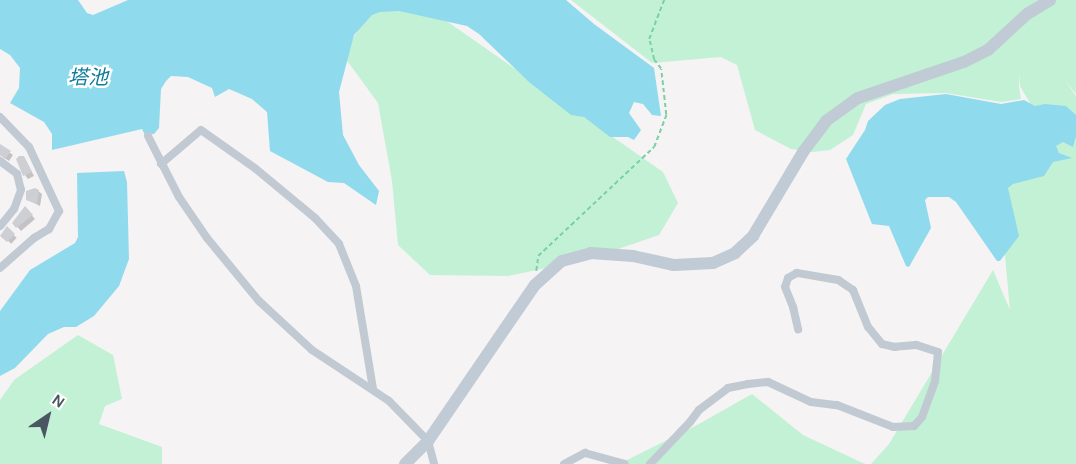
<!DOCTYPE html>
<html>
<head>
<meta charset="utf-8">
<style>
	body { margin:0 }
	#map { position:relative; width:1076px; height:464px; overflow:hidden; background:#f5f3f3; font-family:Karla,"Noto Sans JP",sans-serif }
	div>[style] { position:absolute }
	.green>* { inset:0; background:#c3f1d5 }
	.water>* { inset:0; background:#90daee }
	.shadow>* { inset:0; background:#0003; transform-origin:0 0 }
	.building>* { inset:0; background:#cdcfd5 }
	.path>* { height:1.5px; margin-top:-0.75px; transform-origin:0; background:repeating-linear-gradient(90deg,#7ad0a6 0 4.5px,transparent 0 7.5px) }
	.street>* { height:8px; margin:-4px; padding:0 4px; transform-origin:4px; border-radius:4px; background:#c1cad2 }
	.secondary>* { height:12px; margin:-6px; padding:0 6px; transform-origin:6px; border-radius:6px; background:#c1cbd6 }
	span { translate:-50% -50%; white-space:nowrap; text-align:center; line-height:1.15; -webkit-text-stroke:5px #fff; paint-order:stroke }
	.water-label { font-size:20px; color:#0c7c9b; font-style:italic }
	.north { position:absolute; left:18px; top:386px; width:60px; height:60px; -webkit-text-stroke:4px #fff; paint-order:stroke; rotate:35deg; font-size:16px; font-weight:700; line-height:24px; text-align:center; color:#4a5661 }
	.north::after { content:''; display:block; margin:auto; width:21px; height:27px; background:#4a5661; clip-path:polygon(50% 0,100% 100%,50% 72%,0 100%) }
</style>
</head>
<body>
<div id="map">
	<div class="green">
		<i style="clip-path:polygon(571px 0,1076px 0,1076px 94px,1065px 80px,1076px 96px,1076px 464px,871px 464px,889px 444px,993px 270px,1010px 310px,1000px 202px,1010px 181px,1047px 132px,1020px 86px,1019px 73px,1019px 87px,1021px 99px,1001px 102px,946px 93px,893px 94px,866px 104px,853px 135px,830px 150px,813px 152px,791px 149px,755px 130px,737px 65px,721px 57px,652px 63px)"></i>
		<i style="clip-path:polygon(407px 3px,445px 20px,663px 172px,678px 203px,659px 235px,589px 259px,508px 276px,430px 275px,398px 245px,392px 181px,378px 103px,343px 55px,369px 12px)"></i>
		<i style="clip-path:polygon(78px 335px,113px 355px,122px 399px,105px 406px,99px 424px,162px 447px,162px 464px,0 464px,0 400px,14px 380px)"></i>
		<i style="clip-path:polygon(752px 394px,803px 435px,865px 464px,619px 464px,699px 424px)"></i>
	</div>
	<div class="water">
		<i style="clip-path:polygon(0 0,78px 0,87px 13px,93px 15px,128px 0,566px 0,594px 24px,654px 68px,661px 116px,652px 115px,643px 104px,634px 102px,629px 113px,641px 130px,634px 140px,628px 137px,610px 137px,584px 117px,571px 115px,529px 82px,479px 34px,467px 26px,399px 11px,380px 12px,372px 15px,354px 35px,339px 92px,343px 135px,359px 165px,379px 191px,376px 205px,344px 183px,328px 182px,270px 151px,267px 112px,252px 99px,229px 89px,215px 97px,212px 88px,188px 77px,171px 76px,166px 81px,161px 89px,159px 128px,154px 134px,145px 135px,142px 129px,52px 150px,52px 134px,44px 122px,10px 103px,19px 88px,20px 68px,10px 55px,0 49px)"></i>
		<i style="clip-path:polygon(946px 94px,1001px 104px,1024px 100px,1035px 106px,1045px 104px,1066px 106px,1076px 115px,1076px 136px,1073px 147px,1063px 142px,1056px 146px,1059px 153px,1072px 158px,1053px 162px,1044px 176px,1013px 184px,1008px 188px,1019px 236px,1000px 261px,997px 261px,956px 202px,949px 197px,928px 197px,925px 200px,931px 228px,909px 267px,906px 266px,889px 226px,872px 224px,846px 159px,865px 130px,868px 121px,885px 105px,900px 99px)"></i>
		<i style="clip-path:polygon(124px 171px,127px 182px,129px 259px,119px 286px,94px 316px,76px 327px,64px 327px,48px 334px,15px 368px,0 376px,0 311px,30px 270px,75px 243px,78px 237px,77px 173px)"></i>
	</div>
	<div class="shadow">
		<i style="clip-path:polygon(0 146px,13px 155px,9px 161px,0 155px)"></i>
		<i style="clip-path:polygon(24px 157px,34px 176px,28px 179px,25px 175px)"></i>
		<i style="clip-path:polygon(38px 191px,42px 194px,40px 206px,28px 200px)"></i>
		<i style="clip-path:polygon(26px 209px,35px 219px,21px 231px,14px 223px)"></i>
		<i style="left:7px;top:229px;width:13px;height:8px;rotate:42deg"></i>
	</div>
	<div class="building">
		<i style="clip-path:polygon(0 144px,11px 151px,5px 159px,0 155px)"></i>
		<i style="clip-path:polygon(19px 156px,24px 156px,32px 172px,23px 176px,16px 159px)"></i>
		<i style="clip-path:polygon(35px 188px,39px 190px,37px 204px,26px 200px,26px 191px)"></i>
		<i style="clip-path:polygon(25px 206px,33px 215px,16px 228px,12px 223px)"></i>
		<i style="clip-path:polygon(7px 226px,15px 234px,7px 242px,0 236px)"></i>
	</div>
	<div class="path">
		<i style="left:536px;top:271px;width:15px;rotate:-82deg"></i>
		<i style="left:538px;top:256px;width:159px;rotate:-43.2deg"></i>
		<i style="left:654px;top:147px;width:34px;rotate:-69deg"></i>
		<i style="left:666px;top:115px;width:46px;rotate:-96.2deg"></i>
		<i style="left:661px;top:69px;width:11px;rotate:-128deg"></i>
		<i style="left:654px;top:60px;width:22px;rotate:-103deg"></i>
		<i style="left:649px;top:39px;width:42px;rotate:-69deg"></i>
	</div>
	<div class="street">
		<i style="left:0;top:117px;width:42px;rotate:46deg"></i>
		<i style="left:29px;top:147px;width:71px;rotate:64.9deg"></i>
		<i style="left:59px;top:211px;width:21px;rotate:119deg"></i>
		<i style="left:49px;top:229px;width:17px;rotate:149deg"></i>
		<i style="left:34px;top:238px;width:45px;rotate:138.6deg"></i>
		<i style="left:148px;top:136px;width:68px;rotate:63.1deg"></i>
		<i style="left:179px;top:197px;width:50px;rotate:55.7deg"></i>
		<i style="left:207px;top:238px;width:82px;rotate:50.5deg"></i>
		<i style="left:259px;top:301px;width:72px;rotate:42.8deg"></i>
		<i style="left:312px;top:350px;width:92px;rotate:33.5deg"></i>
		<i style="left:389px;top:401px;width:56px;rotate:45.7deg"></i>
		<i style="left:428px;top:441px;width:24px;rotate:75deg"></i>
		<i style="left:0;top:161px;width:21px;rotate:37deg"></i>
		<i style="left:17px;top:174px;width:16px;rotate:76deg"></i>
		<i style="left:21px;top:190px;width:20px;rotate:110deg"></i>
		<i style="left:14px;top:209px;width:22px;rotate:129deg"></i>
		<i style="left:161px;top:164px;width:52px;rotate:-40.4deg"></i>
		<i style="left:201px;top:130px;width:67px;rotate:35.3deg"></i>
		<i style="left:256px;top:169px;width:77px;rotate:39.7deg"></i>
		<i style="left:315px;top:218px;width:35px;rotate:47deg"></i>
		<i style="left:339px;top:244px;width:45px;rotate:68deg"></i>
		<i style="left:356px;top:286px;width:104px;rotate:80.6deg"></i>
		<i style="left:564px;top:464px;width:24px;rotate:-28deg"></i>
		<i style="left:585px;top:453px;width:41px;rotate:15.4deg"></i>
		<i style="left:650px;top:464px;width:58px;rotate:-46.4deg"></i>
		<i style="left:690px;top:422px;width:15px;rotate:-53deg"></i>
		<i style="left:699px;top:410px;width:36px;rotate:-37deg"></i>
		<i style="left:728px;top:388px;width:20px;rotate:-11deg"></i>
		<i style="left:748px;top:384px;width:20px;rotate:-6deg"></i>
		<i style="left:768px;top:382px;width:47px;rotate:24.9deg"></i>
		<i style="left:811px;top:402px;width:26px;rotate:7deg"></i>
		<i style="left:837px;top:405px;width:60px;rotate:21.4deg"></i>
		<i style="left:893px;top:427px;width:21px;rotate:-3deg"></i>
		<i style="left:914px;top:426px;width:12px;rotate:-48deg"></i>
		<i style="left:922px;top:417px;width:38px;rotate:-70deg"></i>
		<i style="left:935px;top:381px;width:29px;rotate:-84deg"></i>
		<i style="left:938px;top:352px;width:23px;rotate:-162deg"></i>
		<i style="left:916px;top:345px;width:21px;rotate:175deg"></i>
		<i style="left:895px;top:347px;width:13px;rotate:-167deg"></i>
		<i style="left:882px;top:344px;width:22px;rotate:-129deg"></i>
		<i style="left:868px;top:327px;width:40px;rotate:-112deg"></i>
		<i style="left:853px;top:290px;width:18px;rotate:-146deg"></i>
		<i style="left:838px;top:280px;width:42px;rotate:-170.3deg"></i>
		<i style="left:797px;top:273px;width:10px;rotate:151deg"></i>
		<i style="left:788px;top:278px;width:9px;rotate:108deg"></i>
		<i style="left:785px;top:287px;width:22px;rotate:68deg"></i>
		<i style="left:793px;top:307px;width:23px;rotate:77deg"></i>
	</div>
	<div class="secondary">
		<i style="left:405px;top:464px;width:33px;rotate:-45deg"></i>
		<i style="left:428px;top:441px;width:189px;rotate:-55.6deg"></i>
		<i style="left:535px;top:285px;width:36px;rotate:-42deg"></i>
		<i style="left:562px;top:261px;width:30px;rotate:-15deg"></i>
		<i style="left:591px;top:253px;width:42px;rotate:4.1deg"></i>
		<i style="left:633px;top:256px;width:42px;rotate:12.4deg"></i>
		<i style="left:674px;top:265px;width:39px;rotate:-3deg"></i>
		<i style="left:713px;top:263px;width:24px;rotate:-24deg"></i>
		<i style="left:735px;top:253px;width:25px;rotate:-43deg"></i>
		<i style="left:753px;top:236px;width:98px;rotate:-59.2deg"></i>
		<i style="left:803px;top:152px;width:39px;rotate:-53deg"></i>
		<i style="left:826px;top:121px;width:39px;rotate:-36deg"></i>
		<i style="left:858px;top:98px;width:112px;rotate:-18.8deg"></i>
		<i style="left:964px;top:62px;width:28px;rotate:-27deg"></i>
		<i style="left:989px;top:49px;width:52px;rotate:-42.6deg"></i>
		<i style="left:1027px;top:14px;width:27px;rotate:-31deg"></i>
	</div>
	<div class="water-label">
		<span style="left:88px;top:77px">塔池</span>
	</div>
	<div class="north">N</div>
</div>
</body>
</html>
